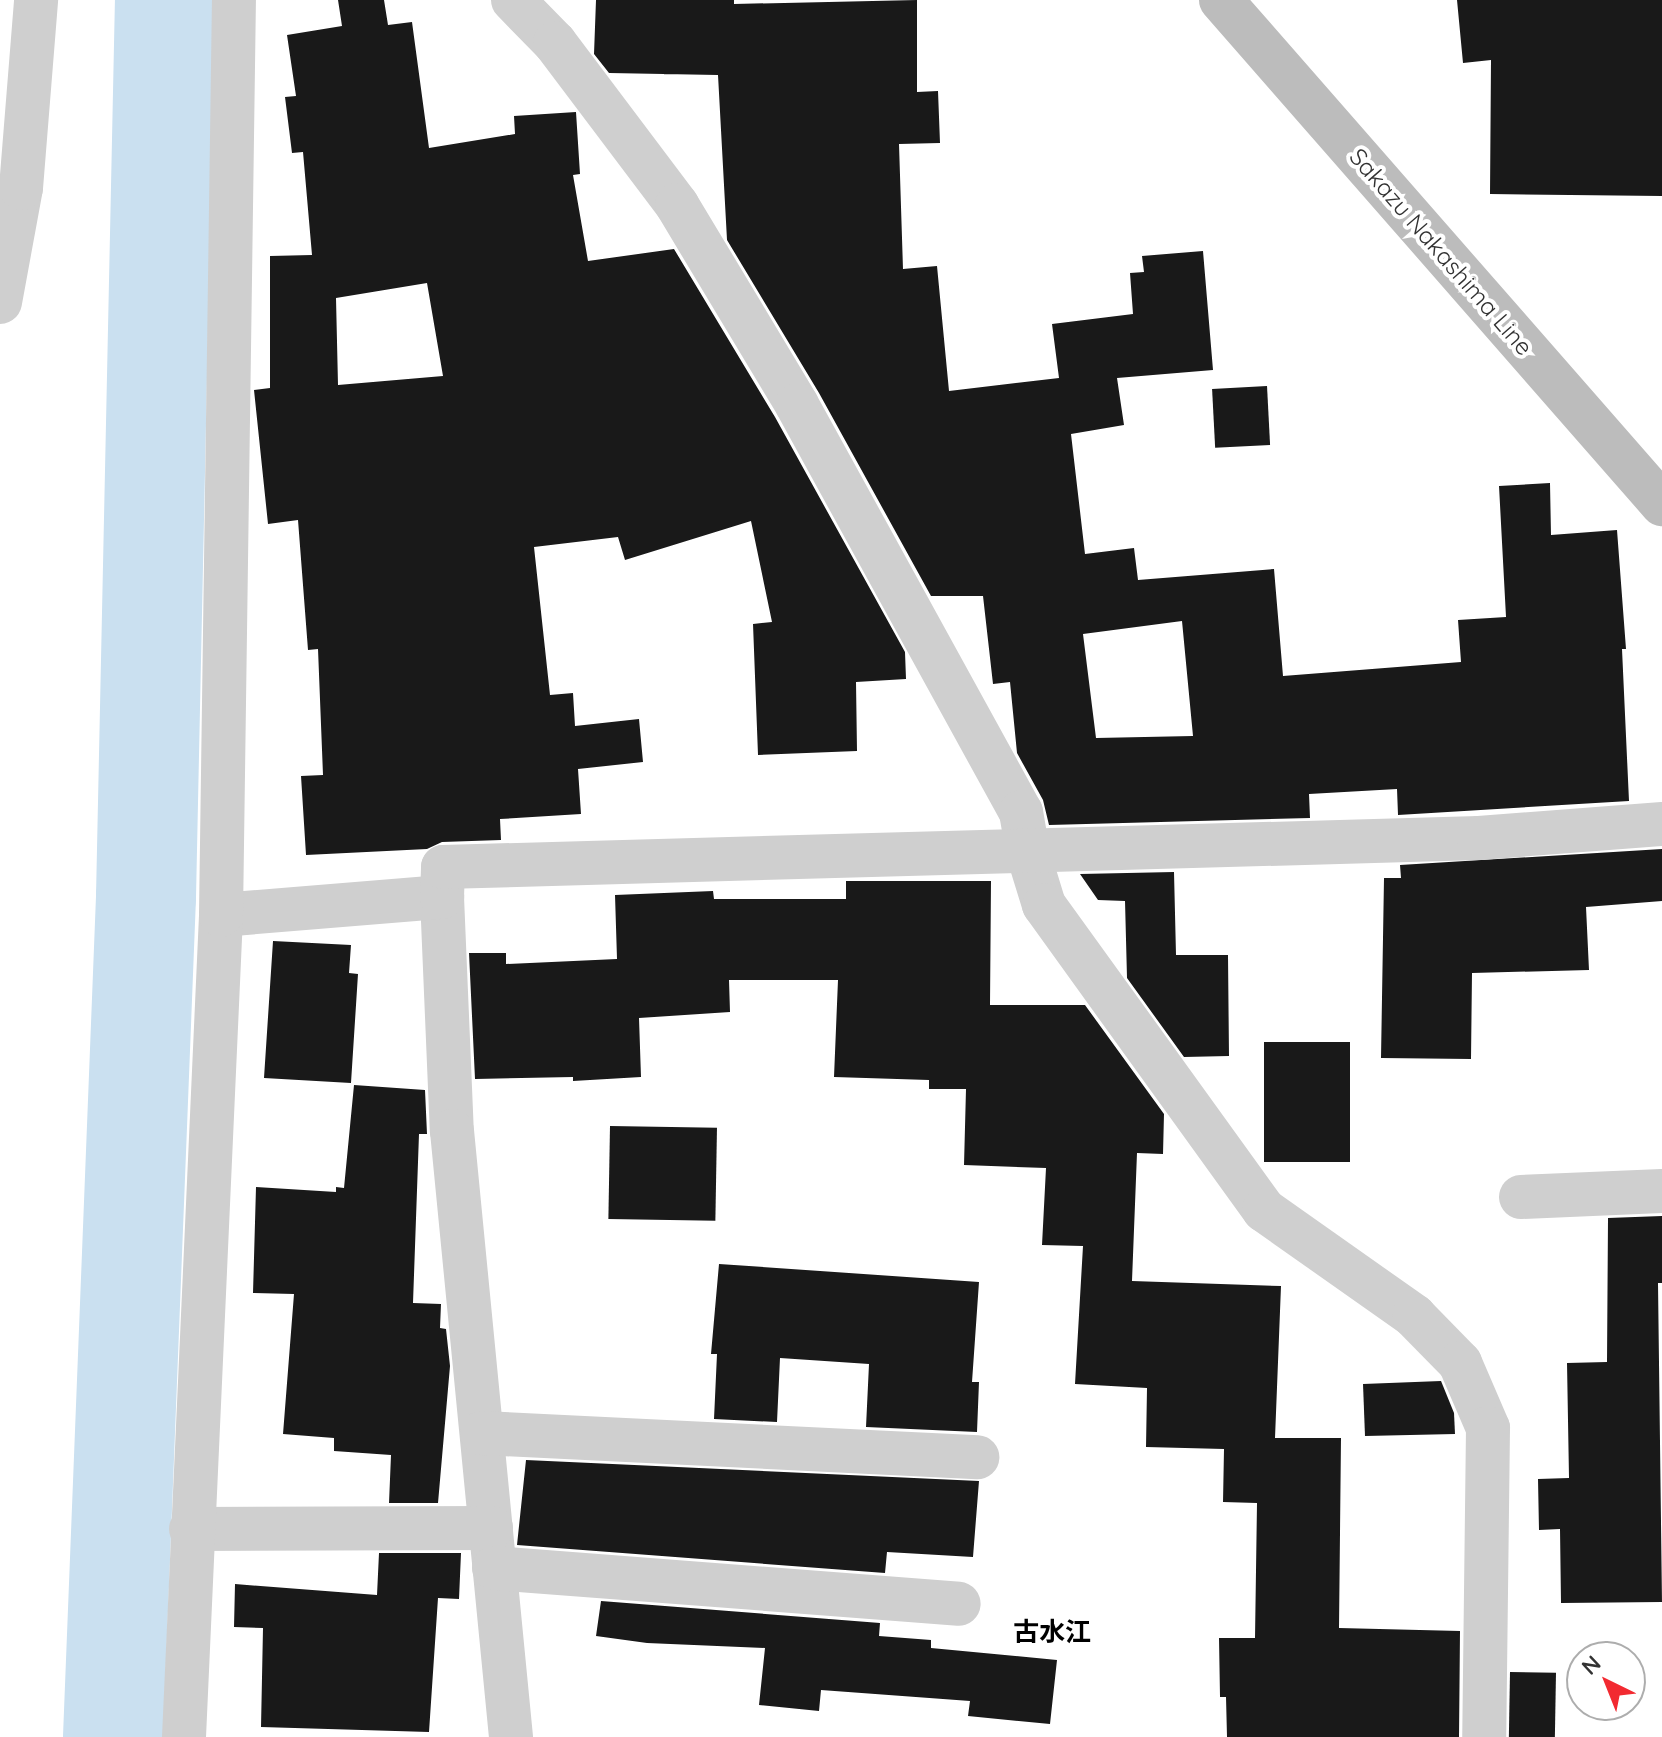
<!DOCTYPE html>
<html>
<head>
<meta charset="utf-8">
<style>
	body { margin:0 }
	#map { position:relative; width:1662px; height:1737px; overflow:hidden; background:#fff; font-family:Quicksand,"Noto Sans JP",sans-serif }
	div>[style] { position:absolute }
	.river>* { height:100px; margin:-50px; padding:0 50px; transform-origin:50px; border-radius:50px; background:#cae0f0 }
	.building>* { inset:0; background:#191919; transform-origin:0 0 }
	.street>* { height:44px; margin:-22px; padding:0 22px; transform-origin:22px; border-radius:22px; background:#cfcfcf }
	.secondary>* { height:44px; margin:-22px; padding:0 22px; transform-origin:22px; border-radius:22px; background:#bcbcbc }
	span { translate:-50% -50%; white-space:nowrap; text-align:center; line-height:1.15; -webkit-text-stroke:8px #fff; paint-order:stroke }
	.street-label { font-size:24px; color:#323232 }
	.neighbourhood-label { font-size:26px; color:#000; font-weight:700 }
	.north { position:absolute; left:1566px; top:1641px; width:80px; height:80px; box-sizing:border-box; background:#fff; border:2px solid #adadad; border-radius:50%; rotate:317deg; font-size:22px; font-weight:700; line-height:32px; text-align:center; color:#323232 }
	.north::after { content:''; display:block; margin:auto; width:28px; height:36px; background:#f22a31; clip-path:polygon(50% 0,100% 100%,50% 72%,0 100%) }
</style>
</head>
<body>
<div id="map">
	<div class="river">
		<i style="left:113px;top:1737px;width:841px;rotate:-87.75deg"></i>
		<i style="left:146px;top:897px;width:897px;rotate:-88.79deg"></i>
	</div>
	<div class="building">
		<i style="clip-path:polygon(evenodd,338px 0,384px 0,388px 25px,412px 22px,429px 148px,515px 134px,514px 116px,576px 112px,580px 174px,573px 175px,588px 261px,674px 249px,775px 417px,905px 652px,906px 679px,856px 682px,857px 751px,758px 755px,753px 624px,772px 622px,751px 521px,625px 560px,618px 537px,534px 547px,550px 695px,573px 693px,575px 726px,639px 719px,643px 762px,578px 769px,581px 814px,500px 819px,501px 840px,442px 842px,427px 849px,306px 855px,301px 776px,323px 775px,318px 649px,308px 650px,298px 520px,268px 524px,254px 390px,270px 388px,270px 256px,312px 255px,303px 152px,292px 153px,285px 97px,296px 96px,287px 35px,342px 26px,338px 0,427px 283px,443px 376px,338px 385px,336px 298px,427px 283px)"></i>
		<i style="clip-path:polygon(evenodd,596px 0,734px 0,734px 4px,917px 0,917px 92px,938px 91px,940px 143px,899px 144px,903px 269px,937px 266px,949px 391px,1059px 378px,1052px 324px,1133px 314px,1130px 273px,1144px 272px,1142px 256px,1203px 251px,1213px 370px,1117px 378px,1124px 425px,1071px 434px,1085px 554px,1134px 548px,1138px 580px,1274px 569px,1283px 676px,1461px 662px,1458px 620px,1506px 617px,1499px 486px,1550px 483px,1551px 535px,1617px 530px,1626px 649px,1622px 649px,1629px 801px,1398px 815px,1397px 789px,1309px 794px,1310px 818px,1049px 825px,1043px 800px,1017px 753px,1010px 682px,993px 684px,983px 596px,931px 596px,819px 393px,727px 240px,718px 75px,609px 73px,594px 54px,596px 0,1182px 621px,1193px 736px,1096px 738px,1083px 634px,1182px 621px)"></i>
		<i style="clip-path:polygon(1457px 0,1662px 0,1662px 196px,1490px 194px,1491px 60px,1463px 63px)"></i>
		<i style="left:1267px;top:386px;width:59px;height:55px;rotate:87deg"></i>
		<i style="clip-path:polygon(1662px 849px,1662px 901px,1586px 907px,1589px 970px,1472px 973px,1471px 1059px,1381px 1058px,1384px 878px,1401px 878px,1400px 865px)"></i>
		<i style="clip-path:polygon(1174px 872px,1176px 955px,1228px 955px,1229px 1056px,1184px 1057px,1127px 978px,1125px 901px,1098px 900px,1080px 874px)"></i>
		<i style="clip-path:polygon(846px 881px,991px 881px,990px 1005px,1085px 1005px,1164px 1114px,1163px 1154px,1137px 1153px,1132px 1281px,1281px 1286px,1275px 1438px,1341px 1438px,1339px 1628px,1460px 1631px,1459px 1737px,1227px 1737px,1226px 1697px,1220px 1697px,1219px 1638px,1255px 1638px,1257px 1503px,1223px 1502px,1224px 1449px,1146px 1447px,1147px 1388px,1075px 1384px,1083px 1246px,1042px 1245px,1046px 1168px,964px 1165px,966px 1089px,929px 1089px,929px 1080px,834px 1077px,838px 980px,729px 980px,730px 1012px,639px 1018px,641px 1077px,573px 1081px,573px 1077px,475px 1079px,469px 953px,506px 953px,506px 964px,617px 959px,615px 895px,713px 891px,714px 899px,846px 899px)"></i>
		<i style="clip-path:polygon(273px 941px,351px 945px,349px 973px,358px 974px,351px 1083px,264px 1078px)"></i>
		<i style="left:1350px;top:1042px;width:120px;height:86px;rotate:90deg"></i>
		<i style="clip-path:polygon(354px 1085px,425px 1090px,427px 1134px,419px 1134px,413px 1303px,441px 1304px,440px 1328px,446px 1329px,450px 1366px,438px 1503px,389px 1503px,391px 1455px,334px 1451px,334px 1438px,283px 1434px,294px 1294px,253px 1293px,256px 1187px,336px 1192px,336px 1187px,344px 1188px)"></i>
		<i style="left:610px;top:1126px;width:107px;height:93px;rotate:1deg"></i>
		<i style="clip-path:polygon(1662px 1216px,1662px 1283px,1658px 1283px,1662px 1602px,1561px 1603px,1560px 1529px,1539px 1530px,1538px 1479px,1569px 1478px,1567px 1363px,1607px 1362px,1608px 1218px)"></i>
		<i style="clip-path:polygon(719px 1264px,979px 1282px,972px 1382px,979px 1382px,977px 1432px,866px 1427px,869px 1364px,780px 1358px,777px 1422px,714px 1419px,717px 1354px,711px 1354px)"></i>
		<i style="clip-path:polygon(1441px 1381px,1454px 1413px,1455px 1434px,1365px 1436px,1363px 1384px)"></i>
		<i style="clip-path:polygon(526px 1460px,979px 1481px,973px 1557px,887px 1552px,885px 1573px,517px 1545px)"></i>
		<i style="clip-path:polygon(379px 1553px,461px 1553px,459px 1599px,438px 1598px,429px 1732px,261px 1727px,263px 1628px,234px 1627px,235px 1584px,377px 1595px)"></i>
		<i style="clip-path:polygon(601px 1601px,880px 1623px,879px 1636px,931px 1640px,931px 1648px,1057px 1660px,1050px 1724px,968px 1716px,970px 1701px,821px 1690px,819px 1711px,759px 1705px,765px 1648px,647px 1643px,596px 1636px)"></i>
		<i style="left:1510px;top:1672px;width:46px;height:65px;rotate:1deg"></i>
	</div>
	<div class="street">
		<i style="left:513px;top:0;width:60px;rotate:45.7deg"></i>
		<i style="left:555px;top:43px;width:203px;rotate:53deg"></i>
		<i style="left:677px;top:205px;width:233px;rotate:59deg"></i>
		<i style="left:797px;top:405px;width:465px;rotate:61.2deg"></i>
		<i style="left:1021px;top:812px;width:42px;rotate:80.3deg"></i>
		<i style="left:1028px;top:853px;width:54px;rotate:72.9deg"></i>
		<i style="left:1044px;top:905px;width:376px;rotate:54.2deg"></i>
		<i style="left:1264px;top:1210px;width:184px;rotate:35.2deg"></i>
		<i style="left:1414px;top:1316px;width:66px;rotate:45.6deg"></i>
		<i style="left:1460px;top:1363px;width:71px;rotate:66.7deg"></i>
		<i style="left:1488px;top:1428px;width:309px;rotate:90.7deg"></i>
		<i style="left:0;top:302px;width:116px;rotate:-79.6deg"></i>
		<i style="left:21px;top:188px;width:189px;rotate:-85.4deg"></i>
		<i style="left:442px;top:897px;width:234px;rotate:87.6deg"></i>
		<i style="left:452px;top:1131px;width:609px;rotate:84.44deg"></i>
		<i style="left:221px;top:915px;width:222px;rotate:-4.7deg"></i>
		<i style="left:442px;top:897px;width:30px;rotate:-88deg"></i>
		<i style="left:443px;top:867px;width:1036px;rotate:-1.6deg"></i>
		<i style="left:1479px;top:838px;width:184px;rotate:-4.4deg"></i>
		<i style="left:1521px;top:1197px;width:141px;rotate:-2.4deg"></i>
		<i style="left:482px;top:1433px;width:496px;rotate:2.8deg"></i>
		<i style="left:191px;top:1529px;width:300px;rotate:-0.2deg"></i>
		<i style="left:494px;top:1568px;width:466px;rotate:4.4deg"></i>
		<i style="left:184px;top:1737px;width:823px;rotate:-87.42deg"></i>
		<i style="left:221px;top:915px;width:915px;rotate:-89.19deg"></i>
	</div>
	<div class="secondary">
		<i style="left:1221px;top:0;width:670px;rotate:48.81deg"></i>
	</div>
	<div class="street-label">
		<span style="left:1441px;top:252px;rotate:49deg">Sakazu Nakashima Line</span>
	</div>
	<div class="neighbourhood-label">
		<span style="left:1052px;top:1632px">古水江</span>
	</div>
	<div class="north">N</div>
</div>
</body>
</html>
